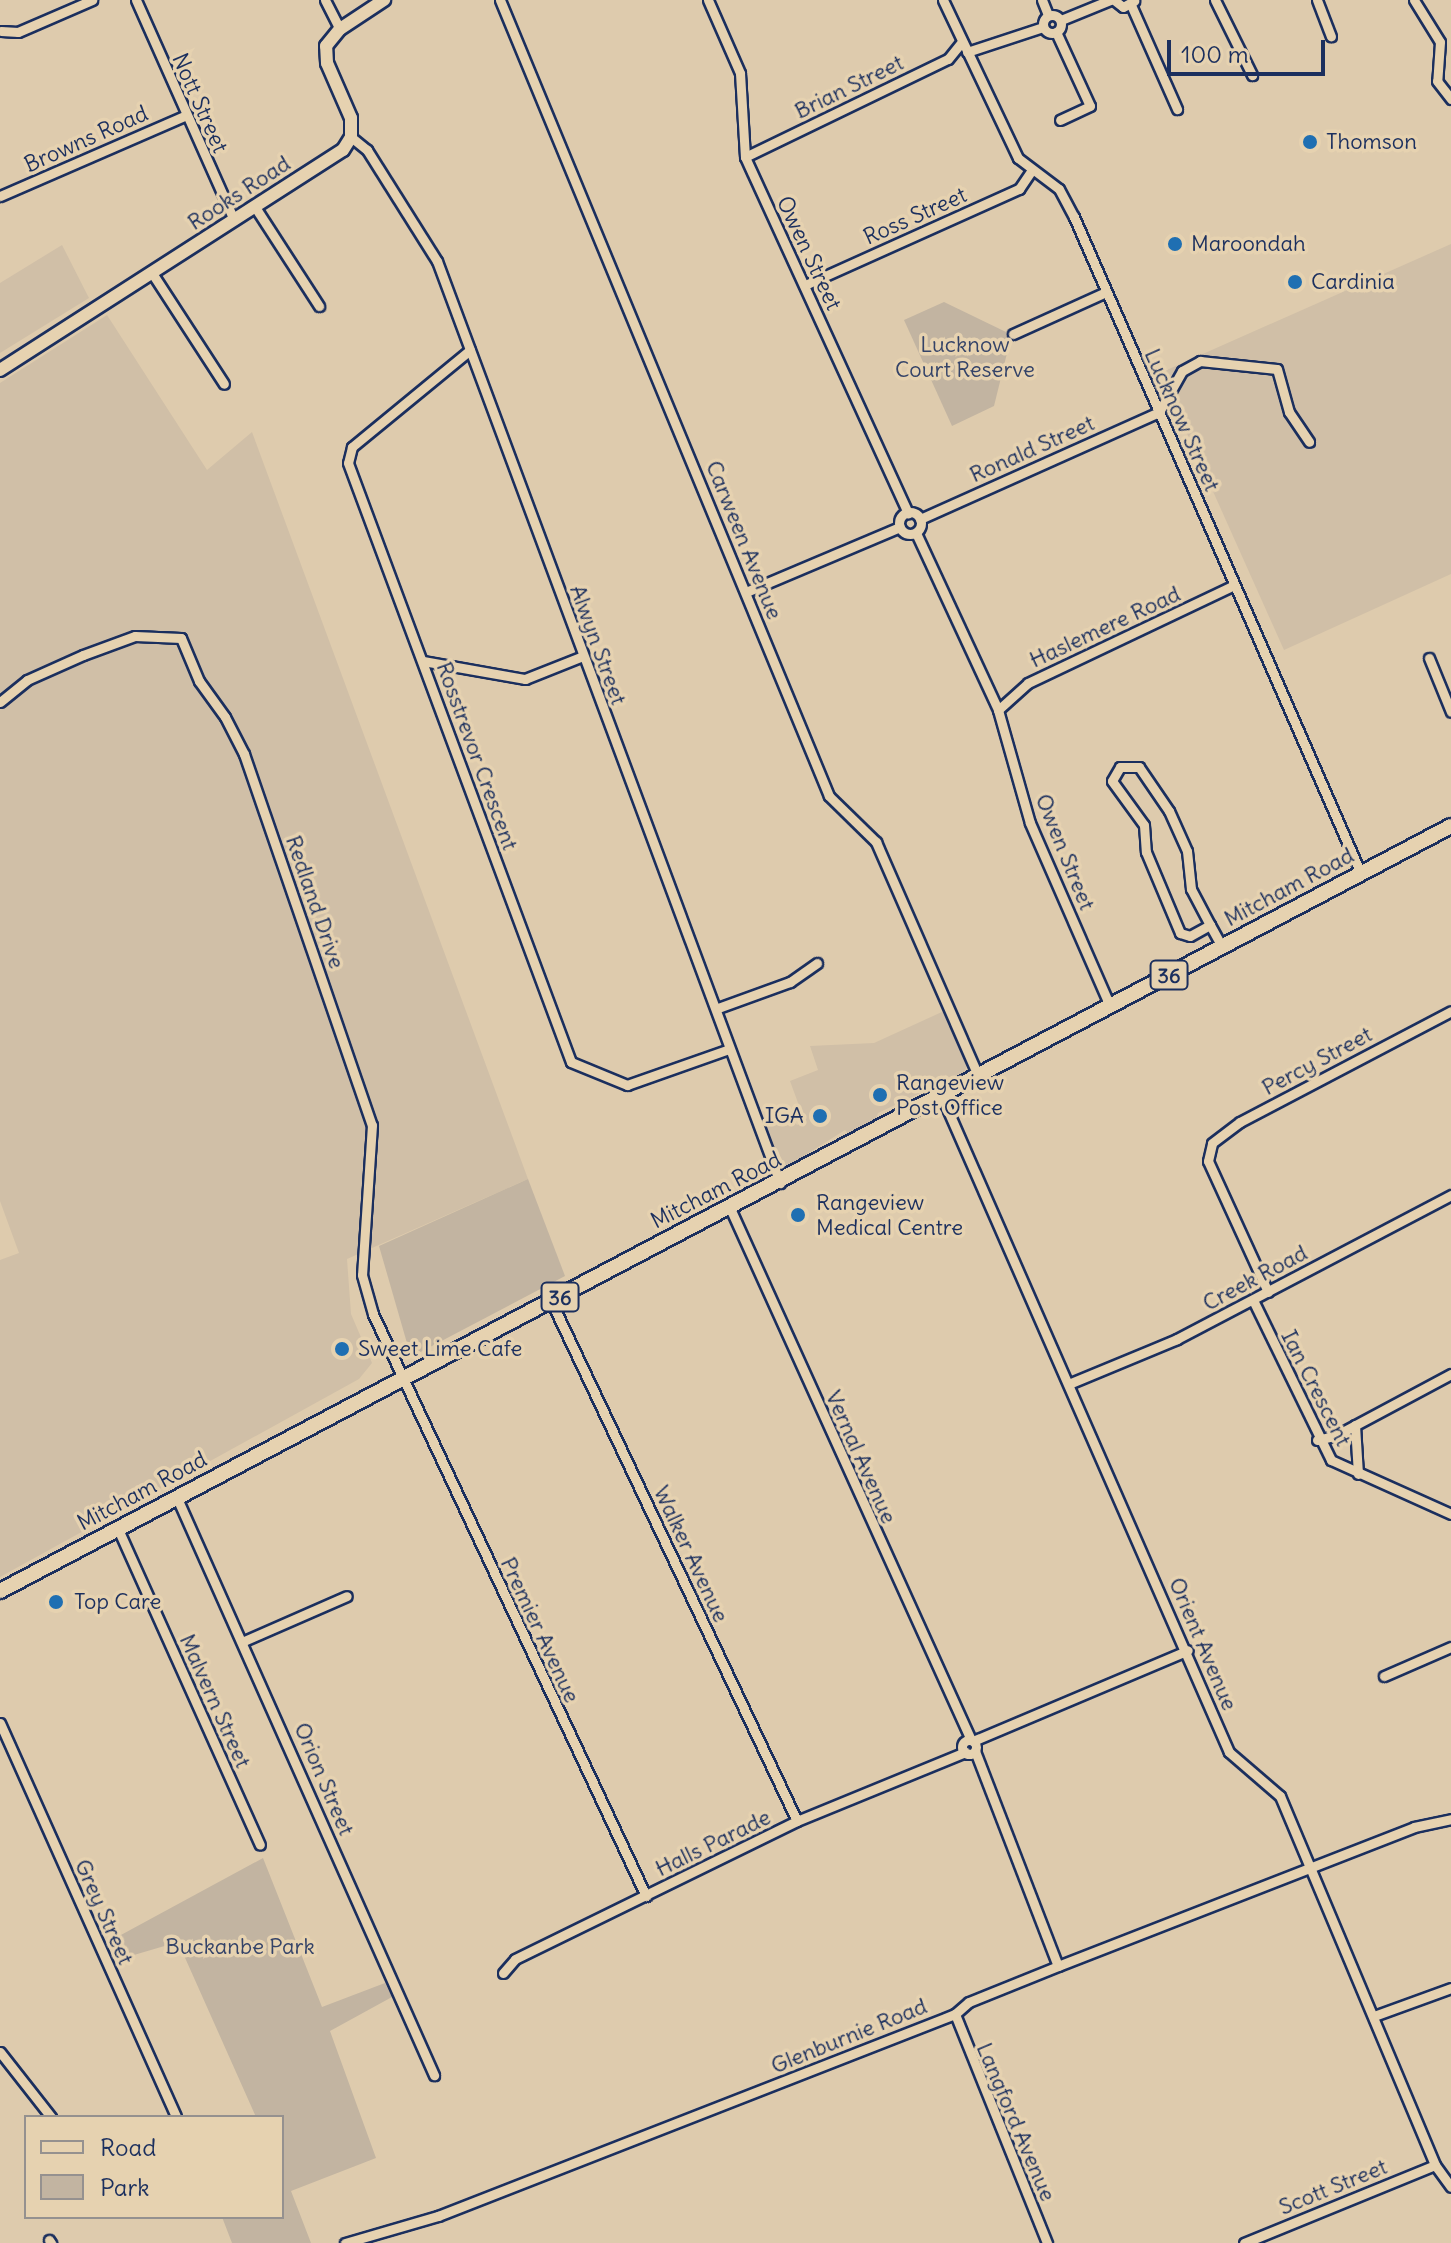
<!DOCTYPE html>
<html>
<head>
<meta charset="utf-8">
<style>
	body { margin:0 }
	#map { position:relative; width:1451px; height:2243px; overflow:hidden; background:#decbad; font-family:Delius,sans-serif }
	div>[style] { position:absolute }
	.built>* { inset:0; background:#d0bfa7 }
	.green>* { inset:0; background:#c2b4a1 }
	.roads { filter:drop-shadow(2px 0 #1b2f5e) drop-shadow(-2px 0 #1b2f5e) drop-shadow(0 2px #1b2f5e) drop-shadow(0 -2px #1b2f5e) }
	.street>* { height:9px; margin:-4.5px; padding:0 4.5px; transform-origin:4.5px; border-radius:4.5px; background:#e6d2b0 }
	.street>.ring { margin:-4.5px; padding:0; box-sizing:content-box; background:none; border:9px solid #e6d2b0; border-radius:50% }
	.secondary>* { height:12px; margin:-6px; padding:0 6px; transform-origin:6px; border-radius:6px; background:#e6d2b0 }
	.primary>* { height:14px; margin:-7px; padding:0 7px; transform-origin:7px; border-radius:7px; background:#e6d2b0 }
	.dots>* { width:22px; height:22px; translate:-50% -50%; box-sizing:border-box; border:4px solid #e6d2b0; border-radius:50% }
	span { translate:-50% -50%; white-space:nowrap; text-align:center; line-height:1.15; -webkit-text-stroke:7px #e6d2b0; paint-order:stroke }
	.shield-label span { padding:2px 6px; background:#e6d2b0; border:2px solid; border-radius:6px; -webkit-text-stroke-width:0 }
	.shield-label { font-size:20px; color:#1b2f5e; font-weight:700 }
	.street-label { font-size:22px; color:#1b2f5e }
	.poi-label { font-size:22px; color:#1b2f5e }
	.left { translate:0 -50%; text-align:left }
	.right { translate:-100% -50%; text-align:right }
	.park-label { font-size:22px; color:#344368 }
	.legend { position:absolute; left:24px; top:2115px; width:260px; height:104px; box-sizing:border-box; background:#e6d2b0; border:2px solid #95918f; margin:0; padding:10px 14px; list-style:none; font-size:24px; color:#1b2f5e }
	.legend li { display:flex; align-items:center; gap:16px; height:40px }
	.legend b { width:40px; border:2px solid #95918f }
	.scale { position:absolute; left:1167px; top:40px; width:158px; height:36px; box-sizing:border-box; border:4px solid #1b2f5e; border-top:0; padding-left:10px; font-size:24px; line-height:28px; white-space:nowrap; color:#1b2f5e; -webkit-text-stroke:6px #e6d2b0; paint-order:stroke }
</style>
</head>
<body>
<div id="map">
	<div class="built">
		<i style="clip-path:polygon(1451px 244px,1451px 574px,1284px 650px,1160px 373px)"></i>
		<i style="clip-path:polygon(62px 245px,89px 298px,0 353px,0 283px)"></i>
		<i style="clip-path:polygon(107px 315px,207px 470px,252px 432px,528px 1179px,347px 1259px,351px 1314px,372px 1363px,359px 1379px,0 1577px,0 1260px,19px 1253px,0 1201px,0 383px)"></i>
		<i style="clip-path:polygon(944px 1011px,967px 1064px,965px 1072px,878px 1113px,874px 1124px,850px 1136px,845px 1130px,788px 1166px,778px 1163px,763px 1125px,790px 1116px,797px 1125px,805px 1122px,790px 1081px,818px 1070px,810px 1046px,874px 1043px)"></i>
	</div>
	<div class="green">
		<i style="clip-path:polygon(944px 302px,1006px 332px,1010px 341px,994px 406px,952px 426px,904px 320px)"></i>
		<i style="clip-path:polygon(528px 1179px,565px 1276px,411px 1357px,379px 1246px)"></i>
		<i style="clip-path:polygon(263px 1858px,322px 2007px,385px 1983px,392px 1997px,330px 2031px,376px 2158px,291px 2191px,311px 2243px,232px 2243px,222px 2217px,282px 2217px,282px 2117px,256px 2117px,178px 1942px,117px 1960px,108px 1942px)"></i>
	</div>
	<div class="roads">
		<div class="street">
			<i style="left:136px;top:0;width:241px;rotate:66deg"></i>
			<i style="left:325px;top:0;width:33px;rotate:63deg"></i>
			<i style="left:500px;top:0;width:861px;rotate:67.54deg"></i>
			<i style="left:829px;top:796px;width:66px;rotate:44.4deg"></i>
			<i style="left:876px;top:842px;width:257px;rotate:66.4deg"></i>
			<i style="left:708px;top:0;width:80px;rotate:66.3deg"></i>
			<i style="left:740px;top:73px;width:84px;rotate:86.6deg"></i>
			<i style="left:745px;top:157px;width:392px;rotate:65.4deg"></i>
			<i style="left:943px;top:0;width:175px;rotate:64.6deg"></i>
			<i style="left:1018px;top:158px;width:51px;rotate:37.1deg"></i>
			<i style="left:1059px;top:189px;width:32px;rotate:62deg"></i>
			<i style="left:1074px;top:217px;width:717px;rotate:66.4deg"></i>
			<i style="left:1042px;top:0;width:16px;rotate:68deg"></i>
			<i style="left:1114px;top:0;width:11px;rotate:38deg"></i>
			<i style="left:1123px;top:7px;width:13px;rotate:-29deg"></i>
			<i style="left:1215px;top:0;width:84px;rotate:63.7deg"></i>
			<i style="left:1317px;top:0;width:39px;rotate:69deg"></i>
			<i style="left:1414px;top:0;width:49px;rotate:58.2deg"></i>
			<i style="left:1440px;top:42px;width:39px;rotate:94deg"></i>
			<i style="left:1437px;top:81px;width:23px;rotate:52deg"></i>
			<i style="left:1131px;top:5px;width:114px;rotate:66.1deg"></i>
			<i class="ring" style="left:1043px;top:15px;width:9px;height:9px"></i>
			<i style="left:1061px;top:20px;width:53px;rotate:-22.2deg"></i>
			<i style="left:1px;top:31px;width:17px;rotate:3deg"></i>
			<i style="left:18px;top:32px;width:81px;rotate:-23.4deg"></i>
			<i style="left:1056px;top:32px;width:81px;rotate:65.3deg"></i>
			<i style="left:1090px;top:106px;width:33px;rotate:155deg"></i>
			<i style="left:967px;top:52px;width:80px;rotate:-18.2deg"></i>
			<i style="left:351px;top:137px;width:21px;rotate:39deg"></i>
			<i style="left:367px;top:150px;width:131px;rotate:57.8deg"></i>
			<i style="left:437px;top:261px;width:984px;rotate:69.59deg"></i>
			<i style="left:745px;top:157px;width:225px;rotate:-25.8deg"></i>
			<i style="left:948px;top:59px;width:22px;rotate:-51deg"></i>
			<i style="left:0;top:196px;width:203px;rotate:-23.5deg"></i>
			<i style="left:255px;top:207px;width:118px;rotate:57.1deg"></i>
			<i style="left:152px;top:273px;width:132px;rotate:57deg"></i>
			<i style="left:805px;top:285px;width:235px;rotate:-24.2deg"></i>
			<i style="left:1019px;top:189px;width:23px;rotate:-56deg"></i>
			<i style="left:1013px;top:334px;width:102px;rotate:-24.3deg"></i>
			<i style="left:470px;top:350px;width:153px;rotate:140.6deg"></i>
			<i style="left:352px;top:447px;width:16px;rotate:104deg"></i>
			<i style="left:348px;top:463px;width:639px;rotate:69.58deg"></i>
			<i style="left:571px;top:1062px;width:61px;rotate:22.3deg"></i>
			<i style="left:627px;top:1085px;width:108px;rotate:-19.4deg"></i>
			<i class="ring" style="left:899px;top:512px;width:13px;height:13px"></i>
			<i style="left:920px;top:519px;width:262px;rotate:-24.1deg"></i>
			<i style="left:1159px;top:412px;width:47px;rotate:-60.7deg"></i>
			<i style="left:1182px;top:371px;width:21px;rotate:-29deg"></i>
			<i style="left:1200px;top:361px;width:77px;rotate:5.9deg"></i>
			<i style="left:1277px;top:369px;width:45px;rotate:74.4deg"></i>
			<i style="left:1289px;top:412px;width:36px;rotate:56deg"></i>
			<i style="left:916px;top:533px;width:195px;rotate:65.1deg"></i>
			<i style="left:998px;top:710px;width:117px;rotate:74.2deg"></i>
			<i style="left:1030px;top:823px;width:200px;rotate:66.4deg"></i>
			<i style="left:746px;top:592px;width:167px;rotate:-22.9deg"></i>
			<i style="left:1429px;top:658px;width:58px;rotate:67.8deg"></i>
			<i style="left:423px;top:661px;width:104px;rotate:10deg"></i>
			<i style="left:525px;top:679px;width:62px;rotate:-21.6deg"></i>
			<i style="left:0;top:702px;width:35px;rotate:-39deg"></i>
			<i style="left:27px;top:680px;width:61px;rotate:-24.1deg"></i>
			<i style="left:83px;top:655px;width:55px;rotate:-20.1deg"></i>
			<i style="left:135px;top:636px;width:46px;rotate:2.5deg"></i>
			<i style="left:181px;top:638px;width:47px;rotate:67.3deg"></i>
			<i style="left:199px;top:681px;width:44px;rotate:54.2deg"></i>
			<i style="left:225px;top:717px;width:42px;rotate:62.8deg"></i>
			<i style="left:244px;top:754px;width:392px;rotate:71deg"></i>
			<i style="left:372px;top:1125px;width:150px;rotate:93.8deg"></i>
			<i style="left:362px;top:1275px;width:41px;rotate:74.2deg"></i>
			<i style="left:373px;top:1314px;width:643px;rotate:64.87deg"></i>
			<i style="left:998px;top:710px;width:40px;rotate:-42deg"></i>
			<i style="left:1028px;top:683px;width:228px;rotate:-25.4deg"></i>
			<i style="left:1210px;top:925px;width:41px;rotate:-117.8deg"></i>
			<i style="left:1191px;top:889px;width:38px;rotate:-96deg"></i>
			<i style="left:1187px;top:851px;width:44px;rotate:-114.2deg"></i>
			<i style="left:1169px;top:811px;width:53px;rotate:-124.3deg"></i>
			<i style="left:1139px;top:767px;width:19px;rotate:180deg"></i>
			<i style="left:1120px;top:767px;width:16px;rotate:120deg"></i>
			<i style="left:1112px;top:781px;width:54px;rotate:54deg"></i>
			<i style="left:1144px;top:825px;width:27px;rotate:86deg"></i>
			<i style="left:1146px;top:852px;width:88px;rotate:67.2deg"></i>
			<i style="left:1180px;top:933px;width:10px;rotate:17deg"></i>
			<i style="left:1190px;top:936px;width:23px;rotate:-29deg"></i>
			<i style="left:1210px;top:925px;width:25px;rotate:61deg"></i>
			<i style="left:718px;top:1008px;width:77px;rotate:-19.9deg"></i>
			<i style="left:790px;top:982px;width:33px;rotate:-35deg"></i>
			<i style="left:942px;top:1097px;width:715px;rotate:66.34deg"></i>
			<i style="left:1229px;top:1752px;width:67px;rotate:40.8deg"></i>
			<i style="left:1280px;top:1796px;width:400px;rotate:67.2deg"></i>
			<i style="left:1435px;top:2165px;width:27px;rotate:54deg"></i>
			<i style="left:730px;top:1208px;width:584px;rotate:65.63deg"></i>
			<i style="left:1268px;top:1292px;width:144px;rotate:-114.6deg"></i>
			<i style="left:1208px;top:1161px;width:18px;rotate:-77deg"></i>
			<i style="left:1212px;top:1143px;width:35px;rotate:-37deg"></i>
			<i style="left:1240px;top:1122px;width:238px;rotate:-27.7deg"></i>
			<i style="left:1253px;top:1300px;width:178px;rotate:64deg"></i>
			<i style="left:1331px;top:1460px;width:132px;rotate:24.2deg"></i>
			<i style="left:551px;top:1301px;width:575px;rotate:64.68deg"></i>
			<i style="left:1071px;top:1383px;width:115px;rotate:-22.5deg"></i>
			<i style="left:1177px;top:1339px;width:310px;rotate:-27.7deg"></i>
			<i style="left:1355px;top:1425px;width:49px;rotate:86.5deg"></i>
			<i style="left:1317px;top:1440px;width:18px;rotate:-13deg"></i>
			<i style="left:1335px;top:1436px;width:132px;rotate:-28.1deg"></i>
			<i style="left:177px;top:1498px;width:632px;rotate:65.99deg"></i>
			<i style="left:118px;top:1529px;width:346px;rotate:65.8deg"></i>
			<i style="left:244px;top:1641px;width:112px;rotate:-23.6deg"></i>
			<i style="left:1384px;top:1676px;width:73px;rotate:-23.4deg"></i>
			<i style="left:0;top:1723px;width:431px;rotate:65.9deg"></i>
			<i class="ring" style="left:962px;top:1740px;width:5px;height:5px"></i>
			<i style="left:973px;top:1741px;width:233px;rotate:-22.9deg"></i>
			<i style="left:975px;top:1751px;width:230px;rotate:68.9deg"></i>
			<i style="left:503px;top:1973px;width:18px;rotate:-49deg"></i>
			<i style="left:515px;top:1959px;width:314px;rotate:-26.1deg"></i>
			<i style="left:797px;top:1821px;width:182px;rotate:-22.3deg"></i>
			<i style="left:955px;top:2014px;width:247px;rotate:68.1deg"></i>
			<i style="left:1374px;top:2016px;width:82px;rotate:-20deg"></i>
			<i style="left:0;top:2052px;width:83px;rotate:51.9deg"></i>
			<i style="left:49px;top:2240px;width:4px;rotate:56deg"></i>
			<i style="left:345px;top:2243px;width:97px;rotate:-16.2deg"></i>
			<i style="left:438px;top:2216px;width:555px;rotate:-21.34deg"></i>
			<i style="left:955px;top:2014px;width:18px;rotate:-41deg"></i>
			<i style="left:969px;top:2002px;width:96px;rotate:-22deg"></i>
			<i style="left:1058px;top:1966px;width:382px;rotate:-21.3deg"></i>
			<i style="left:1414px;top:1827px;width:38px;rotate:-12deg"></i>
			<i style="left:1244px;top:2243px;width:206px;rotate:-22.2deg"></i>
		</div>
		<div class="secondary">
			<i style="left:0;top:370px;width:407px;rotate:-32.7deg"></i>
			<i style="left:343px;top:150px;width:15px;rotate:-58deg"></i>
			<i style="left:351px;top:137px;width:19px;rotate:-90deg"></i>
			<i style="left:351px;top:118px;width:60px;rotate:-113.6deg"></i>
			<i style="left:327px;top:63px;width:17px;rotate:-93deg"></i>
			<i style="left:326px;top:46px;width:22px;rotate:-51deg"></i>
			<i style="left:340px;top:29px;width:53px;rotate:-33.4deg"></i>
		</div>
		<div class="primary">
			<i style="left:0;top:1591px;width:1640px;rotate:-27.8deg"></i>
		</div>
	</div>
	<div class="dots">
		<i style="left:1310px;top:142px;background:#1f6fb2"></i>
		<i style="left:1175px;top:244px;background:#1f6fb2"></i>
		<i style="left:1295px;top:282px;background:#1f6fb2"></i>
		<i style="left:880px;top:1095px;background:#1f6fb2"></i>
		<i style="left:820px;top:1116px;background:#1f6fb2"></i>
		<i style="left:798px;top:1215px;background:#1f6fb2"></i>
		<i style="left:342px;top:1349px;background:#1f6fb2"></i>
		<i style="left:56px;top:1602px;background:#1f6fb2"></i>
	</div>
	<div class="shield-label">
		<span style="left:1169px;top:975px">36</span>
		<span style="left:560px;top:1297px">36</span>
	</div>
	<div class="street-label">
		<span style="left:849px;top:87px;rotate:-26deg">Brian Street</span>
		<span style="left:200px;top:103px;rotate:66deg">Nott Street</span>
		<span style="left:86px;top:139px;rotate:-24deg">Browns Road</span>
		<span style="left:239px;top:193px;rotate:-33deg">Rooks Road</span>
		<span style="left:915px;top:216px;rotate:-24deg">Ross Street</span>
		<span style="left:809px;top:253px;rotate:65deg">Owen Street</span>
		<span style="left:1182px;top:420px;rotate:66deg">Lucknow Street</span>
		<span style="left:1032px;top:449px;rotate:-24deg">Ronald Street</span>
		<span style="left:744px;top:540px;rotate:68deg">Carween Avenue</span>
		<span style="left:1105px;top:627px;rotate:-25deg">Haslemere Road</span>
		<span style="left:598px;top:645px;rotate:70deg">Alwyn Street</span>
		<span style="left:477px;top:756px;rotate:70deg">Rosstrevor Crescent</span>
		<span style="left:1065px;top:852px;rotate:68deg">Owen Street</span>
		<span style="left:1289px;top:887px;rotate:-28deg">Mitcham Road</span>
		<span style="left:315px;top:902px;rotate:71deg">Redland Drive</span>
		<span style="left:1317px;top:1061px;rotate:-28deg">Percy Street</span>
		<span style="left:716px;top:1190px;rotate:-27deg">Mitcham Road</span>
		<span style="left:1255px;top:1278px;rotate:-28deg">Creek Road</span>
		<span style="left:1316px;top:1388px;rotate:63deg">Ian Crescent</span>
		<span style="left:861px;top:1457px;rotate:66deg">Vernal Avenue</span>
		<span style="left:142px;top:1491px;rotate:-28deg">Mitcham Road</span>
		<span style="left:691px;top:1554px;rotate:65deg">Walker Avenue</span>
		<span style="left:540px;top:1630px;rotate:65deg">Premier Avenue</span>
		<span style="left:1203px;top:1644px;rotate:67deg">Orient Avenue</span>
		<span style="left:215px;top:1701px;rotate:66deg">Malvern Street</span>
		<span style="left:324px;top:1779px;rotate:67deg">Orion Street</span>
		<span style="left:713px;top:1843px;rotate:-26deg">Halls Parade</span>
		<span style="left:104px;top:1912px;rotate:66deg">Grey Street</span>
		<span style="left:849px;top:2036px;rotate:-22deg">Glenburnie Road</span>
		<span style="left:1016px;top:2122px;rotate:67deg">Langford Avenue</span>
		<span style="left:1333px;top:2187px;rotate:-22deg">Scott Street</span>
	</div>
	<div class="poi-label">
		<span class="left" style="left:1326px;top:142px">Thomson</span>
		<span class="left" style="left:1191px;top:244px">Maroondah</span>
		<span class="left" style="left:1311px;top:282px">Cardinia</span>
		<span class="left" style="left:896px;top:1095px">Rangeview<br>Post Office</span>
		<span class="right" style="left:804px;top:1116px">IGA</span>
		<span class="left" style="left:816px;top:1215px">Rangeview<br>Medical Centre</span>
		<span class="left" style="left:358px;top:1349px">Sweet Lime Cafe</span>
		<span class="left" style="left:74px;top:1602px">Top Care</span>
	</div>
	<div class="park-label">
		<span style="left:965px;top:357px">Lucknow<br>Court Reserve</span>
		<span style="left:240px;top:1947px">Buckanbe Park</span>
	</div>
	<ul class="legend">
	<li><b style="height:10px;background:#e6d2b0"></b>Road</li>
	<li><b style="height:22px;background:#c2b4a1"></b>Park</li>
	</ul>
	<div class="scale">100 m</div>
</div>
</body>
</html>
